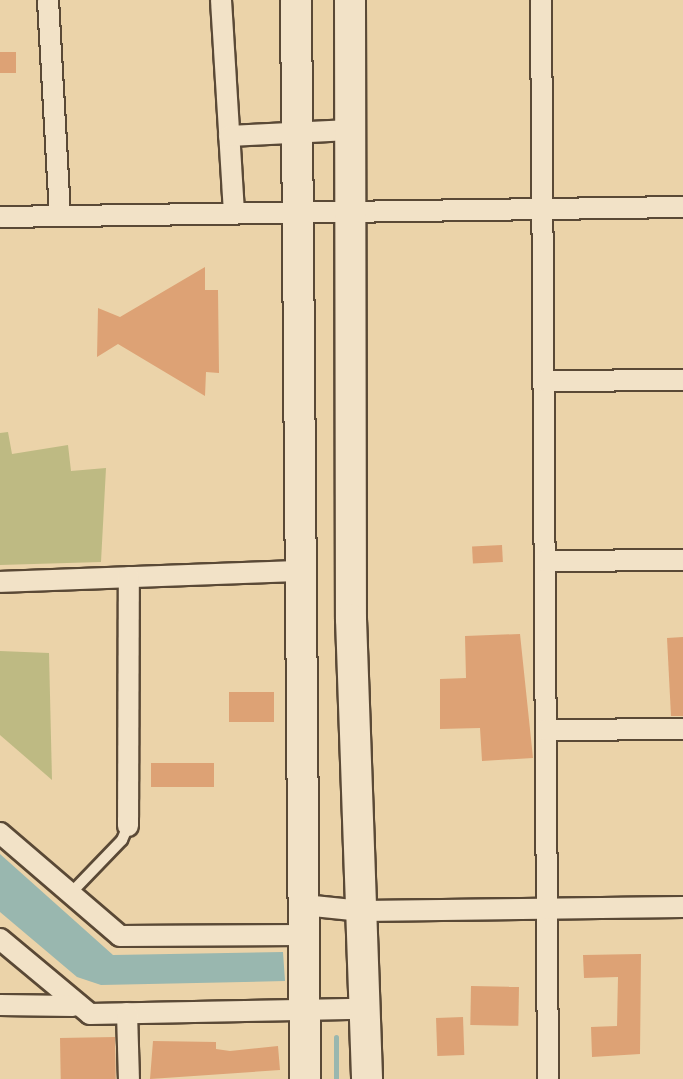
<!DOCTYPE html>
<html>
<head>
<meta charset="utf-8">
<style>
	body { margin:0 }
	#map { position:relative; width:683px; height:1079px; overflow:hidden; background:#ebd3a9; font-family:Cardo,serif }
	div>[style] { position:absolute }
	.green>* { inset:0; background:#beba83 }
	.water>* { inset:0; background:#99b7af }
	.stream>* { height:5px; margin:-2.5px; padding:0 2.5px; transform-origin:2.5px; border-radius:2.5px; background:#99b7af }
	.building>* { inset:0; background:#dda275; transform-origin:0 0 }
	.roads { filter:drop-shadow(2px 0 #5a4936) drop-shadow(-2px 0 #5a4936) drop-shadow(0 2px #5a4936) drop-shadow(0 -2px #5a4936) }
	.lane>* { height:10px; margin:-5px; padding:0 5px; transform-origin:5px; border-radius:5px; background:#f2e2c7 }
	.street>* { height:20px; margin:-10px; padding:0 10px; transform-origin:10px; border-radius:10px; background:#f2e2c7 }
	.secondary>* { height:30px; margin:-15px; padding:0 15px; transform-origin:15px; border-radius:15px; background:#f2e2c7 }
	span { translate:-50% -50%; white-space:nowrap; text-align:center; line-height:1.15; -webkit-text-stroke:7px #f2e2c7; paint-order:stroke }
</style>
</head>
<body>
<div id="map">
	<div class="green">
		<i style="clip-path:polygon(8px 432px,12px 454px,68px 445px,71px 471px,106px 468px,101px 562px,0 565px,0 433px)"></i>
		<i style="clip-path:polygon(0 651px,49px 653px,52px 780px,0 735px)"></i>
	</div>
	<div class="water">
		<i style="clip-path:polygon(0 854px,113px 955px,283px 952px,285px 981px,101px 985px,77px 977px,0 912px)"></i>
	</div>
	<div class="stream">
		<i style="left:336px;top:1037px;width:42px;rotate:90deg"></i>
	</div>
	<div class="building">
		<i style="left:16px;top:52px;width:21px;height:16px;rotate:90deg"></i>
		<i style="clip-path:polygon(205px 267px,205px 290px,218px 290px,219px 373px,206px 372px,205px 396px,118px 344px,97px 357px,98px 308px,120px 317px)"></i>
		<i style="left:502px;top:545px;width:17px;height:30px;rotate:87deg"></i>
		<i style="clip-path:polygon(520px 634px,533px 758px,482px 761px,480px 728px,440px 729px,440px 679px,466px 678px,465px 636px)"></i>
		<i style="clip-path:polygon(683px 637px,683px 716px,671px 716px,667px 638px)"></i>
		<i style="left:229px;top:692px;width:45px;height:30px"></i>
		<i style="left:214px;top:763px;width:24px;height:63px;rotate:90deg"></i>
		<i style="clip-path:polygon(641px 954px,640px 1054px,592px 1057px,591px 1027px,617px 1026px,618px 977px,584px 978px,583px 955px)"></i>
		<i style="left:471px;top:986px;width:48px;height:39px;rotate:1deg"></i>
		<i style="left:463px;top:1017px;width:38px;height:27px;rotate:88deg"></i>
		<i style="left:115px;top:1037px;width:42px;height:55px;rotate:89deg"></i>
		<i style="clip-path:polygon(153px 1041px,216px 1042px,216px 1049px,230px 1051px,278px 1046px,280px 1070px,150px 1079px)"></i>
	</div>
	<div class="roads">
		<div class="lane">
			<i style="left:70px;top:894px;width:75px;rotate:-46.1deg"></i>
			<i style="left:122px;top:840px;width:15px;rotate:-67deg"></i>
		</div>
		<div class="street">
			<i style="left:48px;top:0;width:216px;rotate:86.8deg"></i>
			<i style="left:221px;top:0;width:214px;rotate:86.5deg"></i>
			<i style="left:541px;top:0;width:1079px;rotate:89.63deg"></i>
			<i style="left:229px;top:136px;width:121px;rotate:-2.8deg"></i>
			<i style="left:0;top:217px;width:683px;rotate:-0.84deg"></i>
			<i style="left:544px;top:381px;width:139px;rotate:-0.4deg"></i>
			<i style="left:545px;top:561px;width:138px;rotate:-0.4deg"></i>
			<i style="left:0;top:582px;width:301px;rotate:-2.1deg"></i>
			<i style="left:546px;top:730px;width:137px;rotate:-0.4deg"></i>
			<i style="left:128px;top:826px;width:249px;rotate:-89.8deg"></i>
			<i style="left:0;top:833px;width:158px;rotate:40.6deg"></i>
			<i style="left:120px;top:936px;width:182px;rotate:-0.3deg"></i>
			<i style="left:304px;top:905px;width:58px;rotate:5.9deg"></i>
			<i style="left:362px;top:911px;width:321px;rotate:-0.7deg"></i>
			<i style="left:0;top:939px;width:117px;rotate:39.8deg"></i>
			<i style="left:90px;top:1014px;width:272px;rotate:-1.1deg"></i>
			<i style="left:0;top:1005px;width:73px;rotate:0.8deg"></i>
			<i style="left:127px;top:1013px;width:66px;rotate:88.3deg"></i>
		</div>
		<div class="secondary">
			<i style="left:296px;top:0;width:1079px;rotate:89.52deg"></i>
			<i style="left:350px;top:0;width:619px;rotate:89.91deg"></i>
			<i style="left:351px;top:619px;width:460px;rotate:88deg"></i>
		</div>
	</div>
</div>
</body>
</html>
